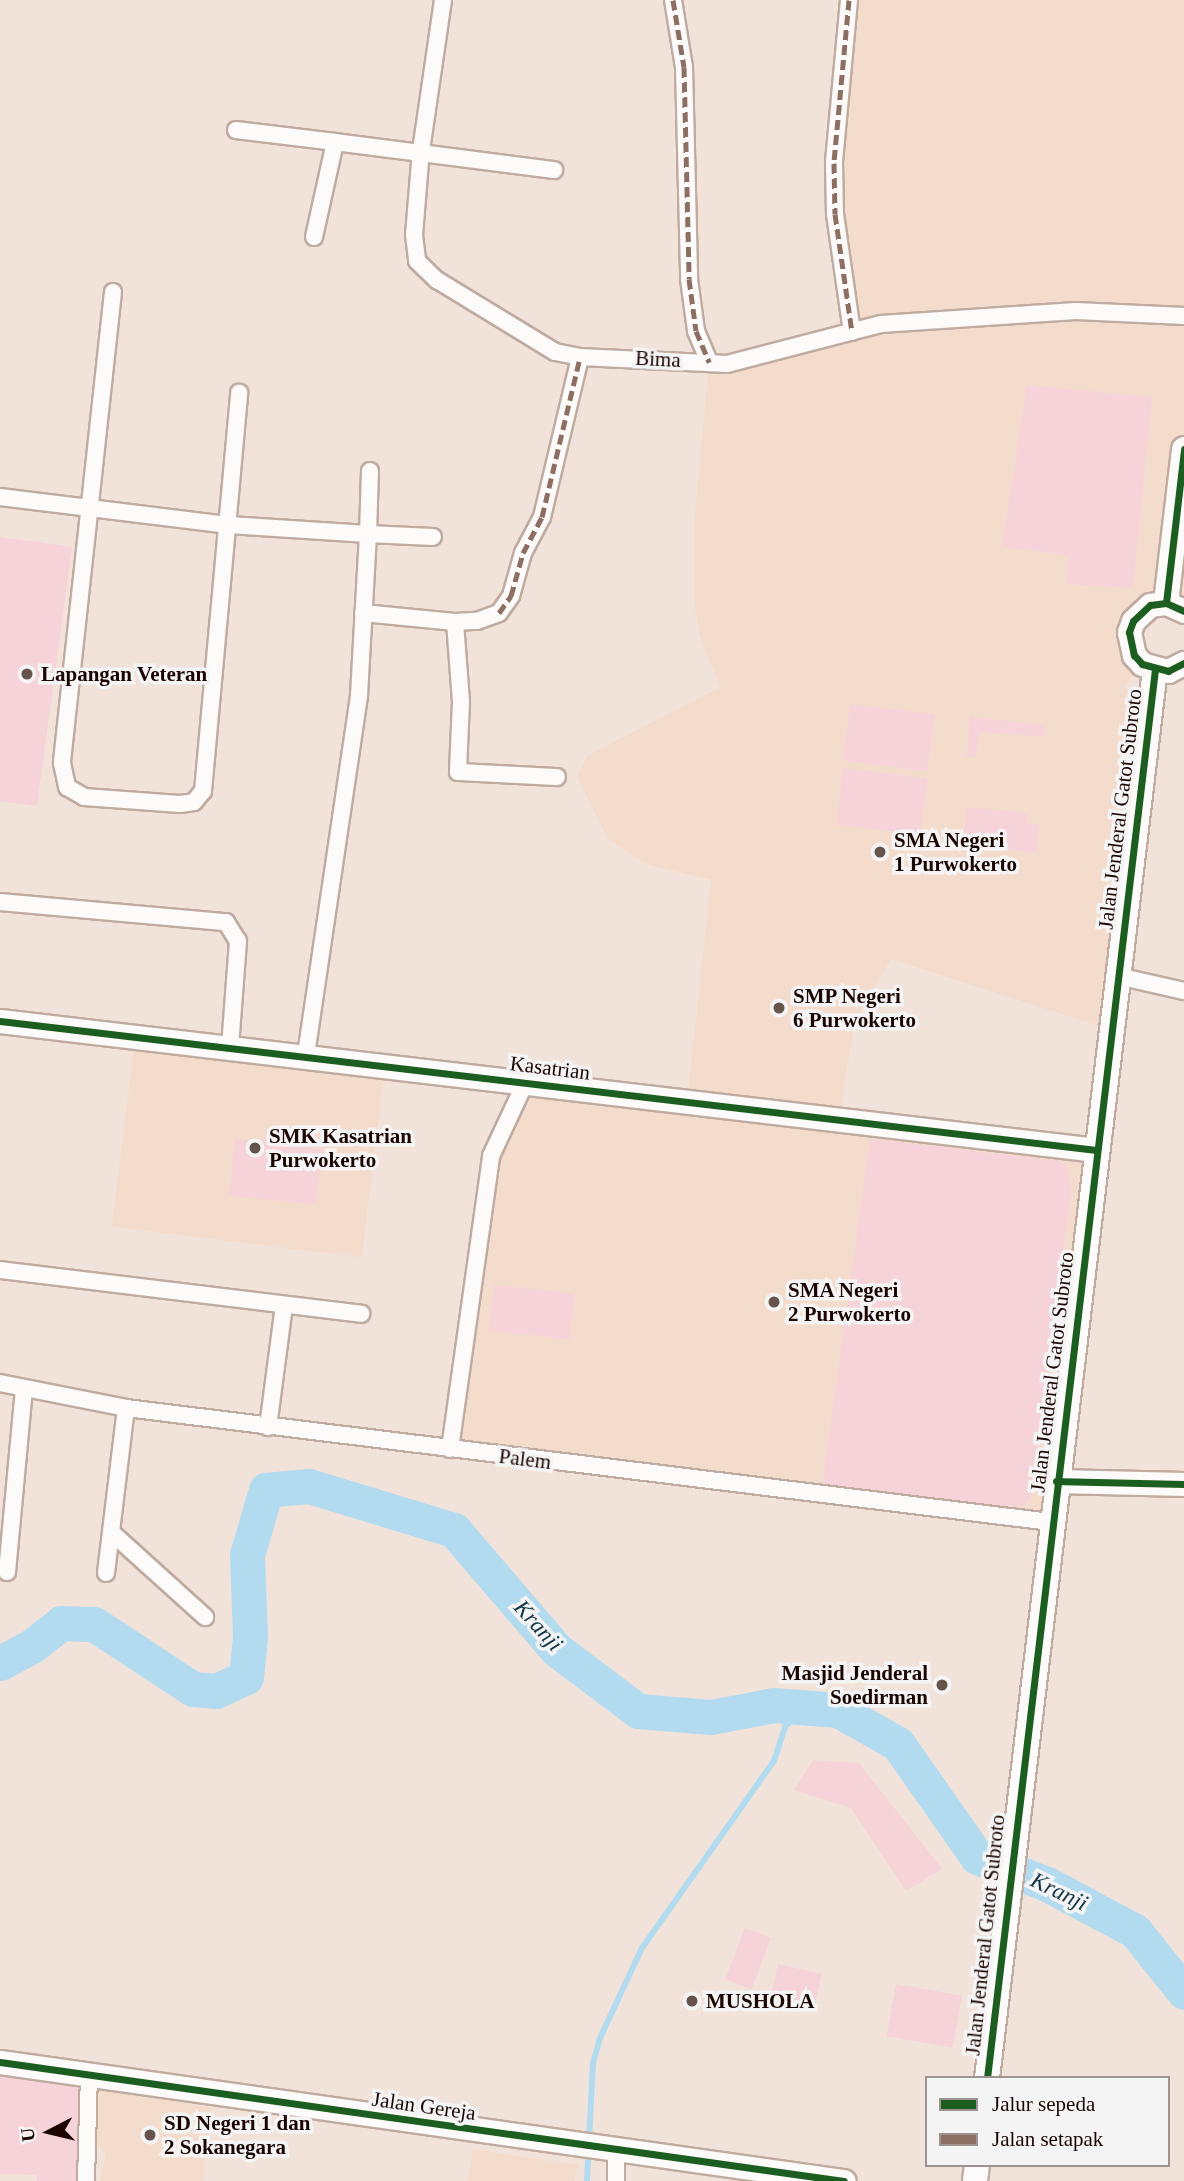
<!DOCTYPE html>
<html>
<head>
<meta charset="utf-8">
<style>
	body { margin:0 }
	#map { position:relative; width:1184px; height:2181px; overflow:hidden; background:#f2e3da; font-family:Georgia,serif }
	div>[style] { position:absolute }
	.built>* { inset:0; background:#f4dccd; transform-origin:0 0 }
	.green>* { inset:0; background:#f5d3d9; transform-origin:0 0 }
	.stream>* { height:6px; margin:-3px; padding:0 3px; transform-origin:3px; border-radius:3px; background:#b3dbf0 }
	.river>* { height:35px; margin:-17.5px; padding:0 17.5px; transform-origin:17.5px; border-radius:17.5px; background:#b3dbf0 }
	.roads { filter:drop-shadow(2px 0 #bfab9f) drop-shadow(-2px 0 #bfab9f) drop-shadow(0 2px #bfab9f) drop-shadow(0 -2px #bfab9f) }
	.street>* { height:16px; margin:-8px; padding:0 8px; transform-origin:8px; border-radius:8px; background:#fdfbf9 }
	.secondary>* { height:23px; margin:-11.5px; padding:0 11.5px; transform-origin:11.5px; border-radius:11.5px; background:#fdfbf9 }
	.primary>* { height:24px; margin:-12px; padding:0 12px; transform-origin:12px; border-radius:12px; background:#fdfbf9 }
	.quiet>* { height:5px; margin-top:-2.5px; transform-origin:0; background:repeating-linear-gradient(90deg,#8d6e63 0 10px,transparent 0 15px) }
	.cycleway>* { height:7px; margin:-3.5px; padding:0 3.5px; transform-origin:3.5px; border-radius:3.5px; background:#1b5e20 }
	.dots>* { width:19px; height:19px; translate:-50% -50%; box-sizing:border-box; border:4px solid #f4f4f4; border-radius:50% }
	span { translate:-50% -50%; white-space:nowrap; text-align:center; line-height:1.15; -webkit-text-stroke:7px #f4f4f4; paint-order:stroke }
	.street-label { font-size:21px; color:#1b0500 }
	.poi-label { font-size:21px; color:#1b0500; font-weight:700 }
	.left { translate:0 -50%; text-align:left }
	.right { translate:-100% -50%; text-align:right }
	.water-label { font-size:23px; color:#133749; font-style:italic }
	.legend { position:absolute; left:925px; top:2076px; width:245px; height:91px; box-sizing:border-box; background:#f4f4f4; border:2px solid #9d9492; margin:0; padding:9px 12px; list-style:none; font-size:21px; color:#1b0500 }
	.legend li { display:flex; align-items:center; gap:14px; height:35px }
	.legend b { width:35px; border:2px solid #9d9492 }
	.north { position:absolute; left:14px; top:2097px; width:70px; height:70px; -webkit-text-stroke:5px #f4f4f4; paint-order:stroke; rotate:263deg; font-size:19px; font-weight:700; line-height:28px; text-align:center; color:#1b0500 }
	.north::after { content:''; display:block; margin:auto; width:24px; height:32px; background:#1b0500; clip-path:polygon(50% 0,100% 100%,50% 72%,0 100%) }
</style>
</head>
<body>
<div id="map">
	<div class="built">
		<i style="clip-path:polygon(849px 0,1184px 0,1184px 611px,1180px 608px,1133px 621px,1142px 664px,1125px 685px,1148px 725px,1111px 1030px,891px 959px,855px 1021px,839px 1119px,1096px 1150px,1052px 1519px,451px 1449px,491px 1156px,525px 1083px,687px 1101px,711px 880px,645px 864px,608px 839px,577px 777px,587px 756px,720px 687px,700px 637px,694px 603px,694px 524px,709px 362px,852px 331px,835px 214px)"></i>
		<i style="left:135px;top:1037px;width:252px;height:191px;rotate:7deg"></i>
		<i style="clip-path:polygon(97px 2088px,212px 2108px,203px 2181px,100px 2181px,106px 2153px,91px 2141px)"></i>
		<i style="clip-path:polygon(473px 2149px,578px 2165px,574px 2181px,468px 2181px)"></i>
	</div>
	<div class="green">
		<i style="clip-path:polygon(1027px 385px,1152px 397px,1133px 588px,1067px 584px,1068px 555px,1002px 547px)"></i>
		<i style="clip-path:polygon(0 537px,72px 547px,37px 806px,0 801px)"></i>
		<i style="left:850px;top:704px;width:85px;height:57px;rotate:7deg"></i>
		<i style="clip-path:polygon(970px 717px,1045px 725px,1044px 737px,979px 732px,976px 757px,967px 757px)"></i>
		<i style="left:843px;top:768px;width:85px;height:57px;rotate:7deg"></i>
		<i style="clip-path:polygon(966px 807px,1027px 813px,1027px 824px,1039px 824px,1036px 853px,963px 844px)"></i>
		<i style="left:235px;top:1139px;width:87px;height:57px;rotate:6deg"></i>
		<i style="clip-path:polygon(870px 1139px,1060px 1161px,1067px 1167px,1071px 1192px,1032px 1495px,1024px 1506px,991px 1507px,822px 1487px)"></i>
		<i style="left:494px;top:1285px;width:81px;height:46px;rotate:6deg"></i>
		<i style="clip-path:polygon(813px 1760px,859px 1763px,942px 1869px,906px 1891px,851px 1808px,794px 1790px)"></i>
		<i style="left:745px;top:1928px;width:28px;height:55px;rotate:21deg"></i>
		<i style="left:778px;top:1964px;width:45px;height:35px;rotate:13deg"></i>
		<i style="left:896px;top:1984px;width:67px;height:53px;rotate:10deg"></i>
		<i style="clip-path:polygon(0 2073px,82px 2084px,80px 2181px,37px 2181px,36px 2175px,0 2174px)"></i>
	</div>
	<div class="stream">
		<i style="left:587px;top:2181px;width:118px;rotate:-87.1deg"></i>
		<i style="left:593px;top:2063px;width:26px;rotate:-74deg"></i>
		<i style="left:600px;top:2038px;width:99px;rotate:-65deg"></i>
		<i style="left:642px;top:1948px;width:229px;rotate:-54.8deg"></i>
		<i style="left:774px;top:1761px;width:38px;rotate:-72deg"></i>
		<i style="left:786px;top:1725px;width:32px;rotate:-32deg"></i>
	</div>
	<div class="river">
		<i style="left:0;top:1663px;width:36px;rotate:-28deg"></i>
		<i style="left:32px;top:1646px;width:37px;rotate:-38deg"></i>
		<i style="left:61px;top:1623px;width:33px;rotate:2deg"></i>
		<i style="left:94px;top:1624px;width:118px;rotate:33.3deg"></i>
		<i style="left:193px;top:1689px;width:23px;rotate:5deg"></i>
		<i style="left:216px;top:1691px;width:33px;rotate:-25deg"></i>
		<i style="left:246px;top:1677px;width:40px;rotate:-84.3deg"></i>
		<i style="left:250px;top:1637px;width:82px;rotate:-92.1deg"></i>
		<i style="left:247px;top:1555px;width:68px;rotate:-73.7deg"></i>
		<i style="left:266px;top:1490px;width:43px;rotate:-5.3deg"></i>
		<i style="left:309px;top:1486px;width:152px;rotate:16.9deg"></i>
		<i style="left:454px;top:1530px;width:158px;rotate:49.4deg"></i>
		<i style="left:557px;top:1650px;width:101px;rotate:37deg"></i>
		<i style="left:638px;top:1711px;width:73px;rotate:4.7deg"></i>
		<i style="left:711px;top:1717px;width:64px;rotate:-10.8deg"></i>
		<i style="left:774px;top:1705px;width:64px;rotate:4.5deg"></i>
		<i style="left:838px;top:1710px;width:69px;rotate:29.5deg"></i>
		<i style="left:898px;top:1744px;width:138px;rotate:55deg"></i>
		<i style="left:977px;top:1857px;width:75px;rotate:21.1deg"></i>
		<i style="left:1047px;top:1884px;width:100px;rotate:28.1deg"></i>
		<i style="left:1135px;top:1931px;width:78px;rotate:51.2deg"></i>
	</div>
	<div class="roads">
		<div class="street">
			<i style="left:443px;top:0;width:152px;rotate:98.3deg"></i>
			<i style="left:421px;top:150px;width:85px;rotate:94.7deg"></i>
			<i style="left:414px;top:235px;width:26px;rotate:83deg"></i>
			<i style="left:417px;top:261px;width:28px;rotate:44deg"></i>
			<i style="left:437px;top:280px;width:138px;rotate:31.4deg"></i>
			<i style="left:555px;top:352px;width:25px;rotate:11deg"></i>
			<i style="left:580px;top:357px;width:147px;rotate:2.7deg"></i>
			<i style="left:727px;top:364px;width:159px;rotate:-14.6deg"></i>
			<i style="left:881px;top:324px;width:195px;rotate:-3.8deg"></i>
			<i style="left:1076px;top:311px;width:108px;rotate:2.7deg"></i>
			<i style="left:673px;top:0;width:68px;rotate:80.7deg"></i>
			<i style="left:684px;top:67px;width:212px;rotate:88.6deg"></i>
			<i style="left:689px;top:279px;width:52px;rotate:82.3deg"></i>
			<i style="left:696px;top:331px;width:34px;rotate:67deg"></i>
			<i style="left:849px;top:0;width:164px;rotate:95.3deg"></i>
			<i style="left:834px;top:163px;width:51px;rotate:88.9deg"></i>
			<i style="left:835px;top:214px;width:119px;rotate:81.8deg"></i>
			<i style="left:236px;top:130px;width:100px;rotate:6.9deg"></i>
			<i style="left:314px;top:237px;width:97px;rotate:-77.5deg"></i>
			<i style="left:335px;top:142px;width:221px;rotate:7.3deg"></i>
			<i style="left:113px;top:292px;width:474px;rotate:96.2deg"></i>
			<i style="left:62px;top:763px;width:25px;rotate:78deg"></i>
			<i style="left:67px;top:787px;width:20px;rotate:30deg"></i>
			<i style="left:84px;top:797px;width:96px;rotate:4.2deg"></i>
			<i style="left:180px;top:804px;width:14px;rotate:-8deg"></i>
			<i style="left:194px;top:802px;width:14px;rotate:-51deg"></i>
			<i style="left:203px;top:791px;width:400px;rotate:-84.8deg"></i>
			<i style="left:370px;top:471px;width:63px;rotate:91.8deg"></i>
			<i style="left:368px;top:534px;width:65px;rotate:2.6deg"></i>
			<i style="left:0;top:497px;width:231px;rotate:7deg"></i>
			<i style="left:229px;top:525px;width:139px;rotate:3.7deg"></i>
			<i style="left:368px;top:534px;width:162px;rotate:93.2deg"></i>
			<i style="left:359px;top:696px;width:365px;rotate:98.4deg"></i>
			<i style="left:363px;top:613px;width:92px;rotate:5.6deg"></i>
			<i style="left:455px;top:622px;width:22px;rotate:-3deg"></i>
			<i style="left:477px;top:621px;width:23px;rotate:-20deg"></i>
			<i style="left:499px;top:613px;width:21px;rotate:-55deg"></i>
			<i style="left:511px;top:596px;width:45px;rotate:-74.4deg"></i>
			<i style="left:523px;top:553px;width:41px;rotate:-62.2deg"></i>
			<i style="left:542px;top:517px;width:164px;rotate:-76.6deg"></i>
			<i style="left:455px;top:622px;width:80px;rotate:85.7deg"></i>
			<i style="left:461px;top:702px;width:70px;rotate:92.5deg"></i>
			<i style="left:458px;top:772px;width:99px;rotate:2.9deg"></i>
			<i style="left:0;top:902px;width:227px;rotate:5.1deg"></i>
			<i style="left:226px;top:922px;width:22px;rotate:58deg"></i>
			<i style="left:238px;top:941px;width:107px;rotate:94.3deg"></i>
			<i style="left:1118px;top:976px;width:68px;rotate:12.8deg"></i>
			<i style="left:0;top:1270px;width:364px;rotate:6.9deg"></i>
			<i style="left:0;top:1383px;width:128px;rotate:11.2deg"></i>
			<i style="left:126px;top:1408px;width:932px;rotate:7.03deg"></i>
			<i style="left:268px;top:1427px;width:123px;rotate:-82.5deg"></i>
			<i style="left:450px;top:1449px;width:296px;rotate:-82deg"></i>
			<i style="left:491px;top:1156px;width:81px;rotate:-65deg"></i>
			<i style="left:111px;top:1532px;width:127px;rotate:42.1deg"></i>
			<i style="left:7px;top:1572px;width:184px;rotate:-84.7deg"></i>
			<i style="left:106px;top:1573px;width:166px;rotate:-83.1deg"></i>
			<i style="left:86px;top:2181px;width:106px;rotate:-88.4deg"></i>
			<i style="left:616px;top:2181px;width:31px;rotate:-90deg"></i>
		</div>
		<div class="secondary">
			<i style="left:1184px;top:611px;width:20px;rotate:-156deg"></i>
			<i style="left:1166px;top:603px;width:16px;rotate:173deg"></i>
			<i style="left:1150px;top:605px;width:23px;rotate:137deg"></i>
			<i style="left:1133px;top:621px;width:12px;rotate:110deg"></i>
			<i style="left:1129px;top:632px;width:24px;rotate:78deg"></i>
			<i style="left:1134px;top:655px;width:12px;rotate:48deg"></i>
			<i style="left:1142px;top:664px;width:27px;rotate:15deg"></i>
			<i style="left:1168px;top:671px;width:18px;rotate:-27deg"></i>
			<i style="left:0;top:1021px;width:1104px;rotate:6.71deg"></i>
			<i style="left:1056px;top:1481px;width:128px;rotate:1.3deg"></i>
			<i style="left:0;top:2062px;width:852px;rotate:8.03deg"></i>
		</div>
		<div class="primary">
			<i style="left:1166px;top:603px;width:155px;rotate:-83.3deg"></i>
			<i style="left:987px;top:2078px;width:1418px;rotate:-83.2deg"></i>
			<i style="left:975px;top:2181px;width:16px;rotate:-83deg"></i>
		</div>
	</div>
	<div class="quiet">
		<i style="left:673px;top:0;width:68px;rotate:80.7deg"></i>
		<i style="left:684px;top:67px;width:212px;rotate:88.6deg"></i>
		<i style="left:689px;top:279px;width:52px;rotate:82.3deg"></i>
		<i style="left:696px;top:331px;width:34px;rotate:67deg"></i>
		<i style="left:849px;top:0;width:164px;rotate:95.3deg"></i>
		<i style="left:834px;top:163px;width:51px;rotate:88.9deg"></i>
		<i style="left:835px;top:214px;width:119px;rotate:81.8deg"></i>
		<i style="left:499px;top:613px;width:21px;rotate:-55deg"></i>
		<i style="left:511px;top:596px;width:45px;rotate:-74.4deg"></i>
		<i style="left:523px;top:553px;width:41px;rotate:-62.2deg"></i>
		<i style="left:542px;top:517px;width:164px;rotate:-76.6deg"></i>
	</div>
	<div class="cycleway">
		<i style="left:1166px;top:603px;width:155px;rotate:-83.3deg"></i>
		<i style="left:1184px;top:611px;width:20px;rotate:-156deg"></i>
		<i style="left:1166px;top:603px;width:16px;rotate:173deg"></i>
		<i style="left:1150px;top:605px;width:23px;rotate:137deg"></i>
		<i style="left:1133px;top:621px;width:12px;rotate:110deg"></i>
		<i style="left:1129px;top:632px;width:24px;rotate:78deg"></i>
		<i style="left:1134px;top:655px;width:12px;rotate:48deg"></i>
		<i style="left:1142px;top:664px;width:27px;rotate:15deg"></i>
		<i style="left:1168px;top:671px;width:18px;rotate:-27deg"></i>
		<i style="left:0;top:1021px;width:1104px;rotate:6.71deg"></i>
		<i style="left:1056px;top:1481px;width:128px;rotate:1.3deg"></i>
		<i style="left:0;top:2062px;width:852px;rotate:8.03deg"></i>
		<i style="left:987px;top:2078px;width:1418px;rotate:-83.2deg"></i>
	</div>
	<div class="dots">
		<i style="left:27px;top:674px;background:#66534c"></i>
		<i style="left:880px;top:852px;background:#66534c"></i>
		<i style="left:779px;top:1008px;background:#66534c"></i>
		<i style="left:255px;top:1148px;background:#66534c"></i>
		<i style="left:774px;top:1302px;background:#66534c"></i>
		<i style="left:942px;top:1685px;background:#66534c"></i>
		<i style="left:692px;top:2001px;background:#66534c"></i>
		<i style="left:150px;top:2135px;background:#66534c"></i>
	</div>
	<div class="street-label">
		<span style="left:658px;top:359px;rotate:3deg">Bima</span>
		<span style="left:1120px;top:809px;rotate:-83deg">Jalan Jenderal Gatot Subroto</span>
		<span style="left:550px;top:1068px;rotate:7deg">Kasatrian</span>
		<span style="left:1052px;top:1372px;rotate:-83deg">Jalan Jenderal Gatot Subroto</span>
		<span style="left:525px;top:1459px;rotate:7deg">Palem</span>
		<span style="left:985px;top:1935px;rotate:-84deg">Jalan Jenderal Gatot Subroto</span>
		<span style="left:424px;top:2106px;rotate:8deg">Jalan Gereja</span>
	</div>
	<div class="poi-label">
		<span class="left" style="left:41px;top:674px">Lapangan Veteran</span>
		<span class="left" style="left:894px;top:852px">SMA Negeri<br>1 Purwokerto</span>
		<span class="left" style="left:793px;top:1008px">SMP Negeri<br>6 Purwokerto</span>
		<span class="left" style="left:269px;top:1148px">SMK Kasatrian<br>Purwokerto</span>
		<span class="left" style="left:788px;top:1302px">SMA Negeri<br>2 Purwokerto</span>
		<span class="right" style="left:928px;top:1685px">Masjid Jenderal<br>Soedirman</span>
		<span class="left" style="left:706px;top:2001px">MUSHOLA</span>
		<span class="left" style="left:164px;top:2135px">SD Negeri 1 dan<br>2 Sokanegara</span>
	</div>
	<div class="water-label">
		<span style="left:538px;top:1626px;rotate:48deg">Kranji</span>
		<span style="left:1059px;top:1892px;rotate:26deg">Kranji</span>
	</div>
	<ul class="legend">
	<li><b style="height:9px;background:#1b5e20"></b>Jalur sepeda</li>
	<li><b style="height:9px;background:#8d6e63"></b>Jalan setapak</li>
	</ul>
	<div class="north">U</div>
</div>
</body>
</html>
